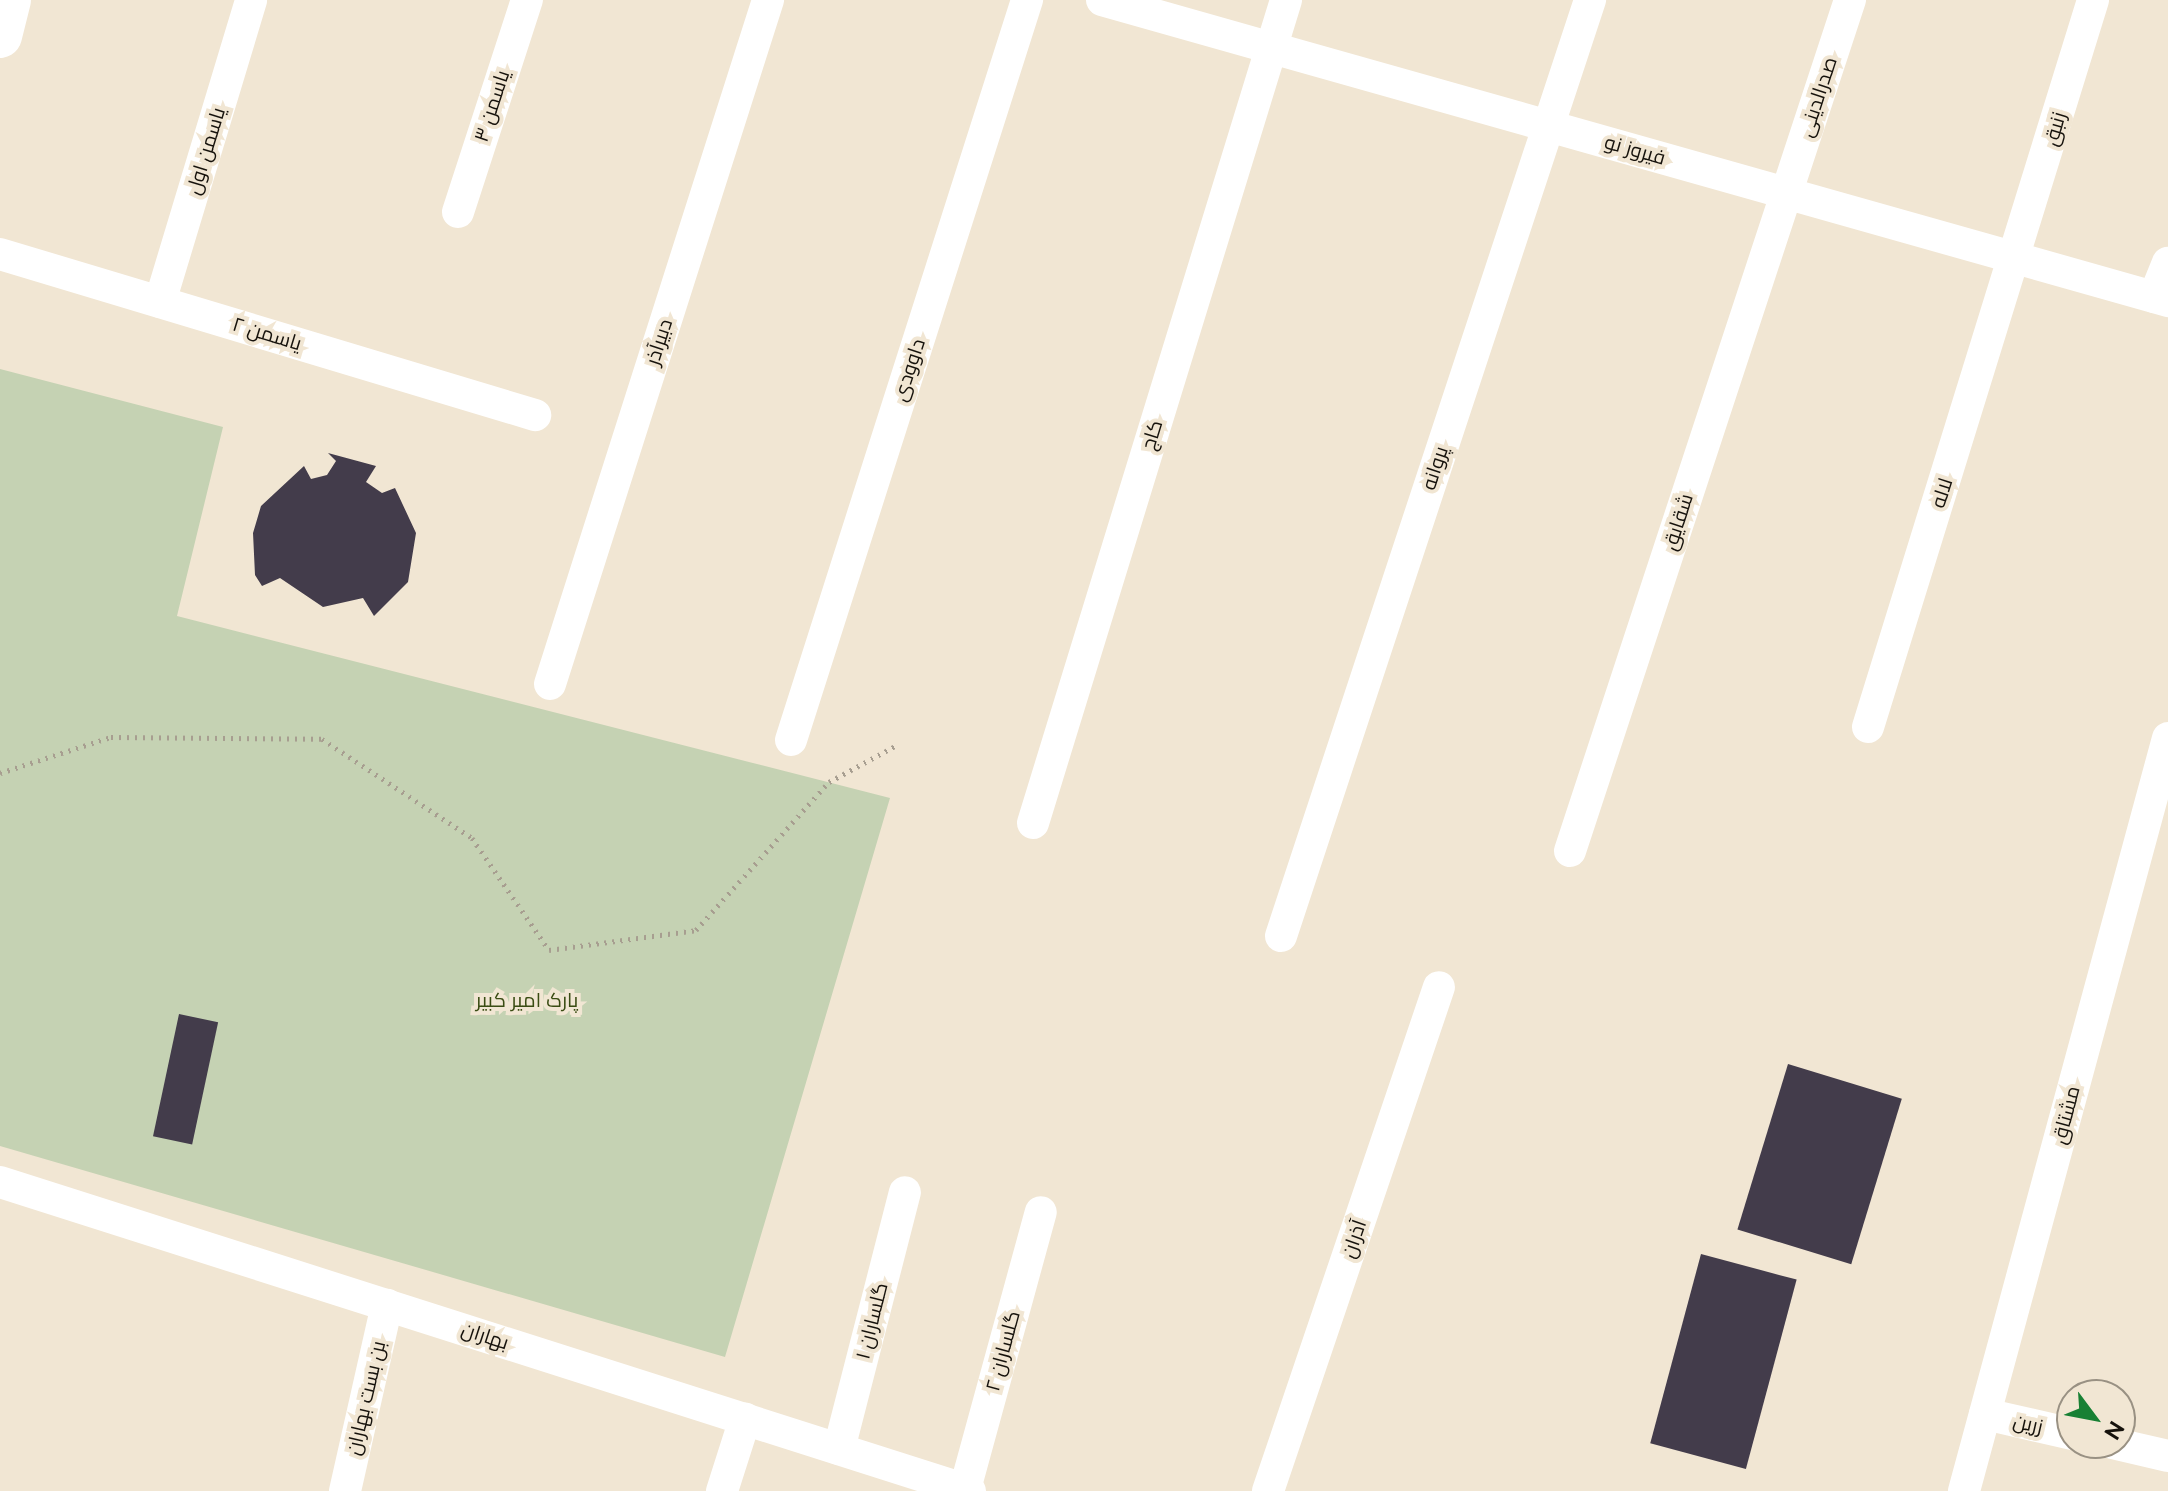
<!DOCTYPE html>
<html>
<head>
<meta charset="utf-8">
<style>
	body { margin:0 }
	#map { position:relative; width:2168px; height:1491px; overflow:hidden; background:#f1e6d3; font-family:Raleway,Cairo,sans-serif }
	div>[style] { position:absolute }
	.green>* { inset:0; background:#c5d2b3 }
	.building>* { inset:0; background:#433c4b; transform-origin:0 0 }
	.path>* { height:5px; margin-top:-2.5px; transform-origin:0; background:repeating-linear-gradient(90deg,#a79e90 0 2px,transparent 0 8px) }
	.street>* { height:32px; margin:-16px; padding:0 16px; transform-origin:16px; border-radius:16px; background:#fff }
	.secondary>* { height:44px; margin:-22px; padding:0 22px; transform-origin:22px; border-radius:22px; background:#fff }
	span { translate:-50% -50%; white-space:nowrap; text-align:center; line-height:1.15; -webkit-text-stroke:8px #f1e6d3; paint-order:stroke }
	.street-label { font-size:20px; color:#16120c }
	.park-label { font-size:20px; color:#3a4c13 }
	.north { position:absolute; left:2056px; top:1379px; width:80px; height:80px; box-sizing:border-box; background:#f1e6d3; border:2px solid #999183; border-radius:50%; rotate:122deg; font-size:22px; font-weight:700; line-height:32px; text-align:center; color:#16120c }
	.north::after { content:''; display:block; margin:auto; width:28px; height:36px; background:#188034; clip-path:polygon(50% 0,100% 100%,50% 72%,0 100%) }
</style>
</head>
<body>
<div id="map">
	<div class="green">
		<i style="clip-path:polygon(0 369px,223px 427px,177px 616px,890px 798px,725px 1357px,0 1146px)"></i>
	</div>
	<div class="building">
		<i style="clip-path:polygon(328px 453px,376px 466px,366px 482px,382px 493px,395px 488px,416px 533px,408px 582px,374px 616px,363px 598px,323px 607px,280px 578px,262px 586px,255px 575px,253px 533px,261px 506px,304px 466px,311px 479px,327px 475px,336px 461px)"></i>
		<i style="left:179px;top:1014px;width:40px;height:125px;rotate:12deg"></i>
		<i style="left:1788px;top:1064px;width:119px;height:173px;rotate:17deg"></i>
		<i style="left:1701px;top:1254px;width:99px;height:196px;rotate:15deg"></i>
	</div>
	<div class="path">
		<i style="left:0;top:773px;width:117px;rotate:-18deg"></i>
		<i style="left:111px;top:737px;width:211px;rotate:0.5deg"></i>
		<i style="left:322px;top:739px;width:180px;rotate:33.4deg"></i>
		<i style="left:472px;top:838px;width:136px;rotate:55.5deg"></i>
		<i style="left:549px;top:950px;width:148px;rotate:-7.7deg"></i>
		<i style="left:696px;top:930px;width:199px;rotate:-48.1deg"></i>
		<i style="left:829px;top:782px;width:75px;rotate:-28.6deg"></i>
	</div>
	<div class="street">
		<i style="left:1102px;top:0;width:1108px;rotate:15.77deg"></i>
		<i style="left:458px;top:212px;width:223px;rotate:-72deg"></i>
		<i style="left:0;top:254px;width:559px;rotate:16.75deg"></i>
		<i style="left:2154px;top:297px;width:37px;rotate:-68deg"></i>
		<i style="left:160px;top:302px;width:315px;rotate:-73.2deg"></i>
		<i style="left:550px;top:684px;width:718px;rotate:-72.32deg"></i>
		<i style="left:1868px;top:727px;width:761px;rotate:-72.8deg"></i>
		<i style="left:791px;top:740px;width:777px;rotate:-72.31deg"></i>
		<i style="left:1033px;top:823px;width:861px;rotate:-72.91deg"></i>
		<i style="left:1570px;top:851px;width:896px;rotate:-71.79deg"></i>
		<i style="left:1281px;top:936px;width:986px;rotate:-71.73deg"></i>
		<i style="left:0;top:1182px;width:1018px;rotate:17.67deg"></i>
		<i style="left:1985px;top:1414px;width:89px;rotate:12.9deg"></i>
		<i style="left:2112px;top:1443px;width:57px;rotate:13.1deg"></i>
		<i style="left:839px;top:1449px;width:265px;rotate:-75.6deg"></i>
		<i style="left:965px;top:1489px;width:287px;rotate:-74.7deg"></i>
		<i style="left:345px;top:1491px;width:191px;rotate:-77.3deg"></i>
		<i style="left:722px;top:1491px;width:76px;rotate:-72.3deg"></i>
		<i style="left:1268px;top:1491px;width:532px;rotate:-71.26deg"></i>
		<i style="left:1964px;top:1491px;width:780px;rotate:-74.84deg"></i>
	</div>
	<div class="secondary">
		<i style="left:0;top:36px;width:37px;rotate:-76deg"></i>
	</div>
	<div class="street-label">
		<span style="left:1818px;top:97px;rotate:-72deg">صدرالدینی</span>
		<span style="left:492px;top:106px;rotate:-72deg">یاسمن ۳</span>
		<span style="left:2055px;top:129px;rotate:-74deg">زنبق</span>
		<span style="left:1635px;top:150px;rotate:16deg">فیروز نو</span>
		<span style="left:206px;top:151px;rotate:-73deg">یاسمن اول</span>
		<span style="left:267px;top:334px;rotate:17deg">یاسمن ۲</span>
		<span style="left:659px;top:342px;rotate:-72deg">دبیرآذر</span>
		<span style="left:909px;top:370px;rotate:-72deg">داوودی</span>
		<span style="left:1152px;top:435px;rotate:-73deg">کاج</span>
		<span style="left:1435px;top:468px;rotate:-72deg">پروانه</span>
		<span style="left:1942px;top:493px;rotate:-72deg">لاله</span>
		<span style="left:1678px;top:522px;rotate:-72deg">شقایق</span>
		<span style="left:2066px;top:1115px;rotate:-75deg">مشتاق</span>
		<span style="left:1354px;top:1239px;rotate:-71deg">آذران</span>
		<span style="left:872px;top:1321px;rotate:-76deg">گلساران ۱</span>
		<span style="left:485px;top:1336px;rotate:18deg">بهاران</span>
		<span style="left:1003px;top:1351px;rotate:-75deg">گلساران ۲</span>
		<span style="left:366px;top:1398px;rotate:-77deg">بن بست بهاران</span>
		<span style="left:2028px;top:1424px;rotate:13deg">زرین</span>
	</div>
	<div class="park-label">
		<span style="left:527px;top:1000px">پارک امیر کبیر</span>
	</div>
	<div class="north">N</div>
</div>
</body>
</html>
